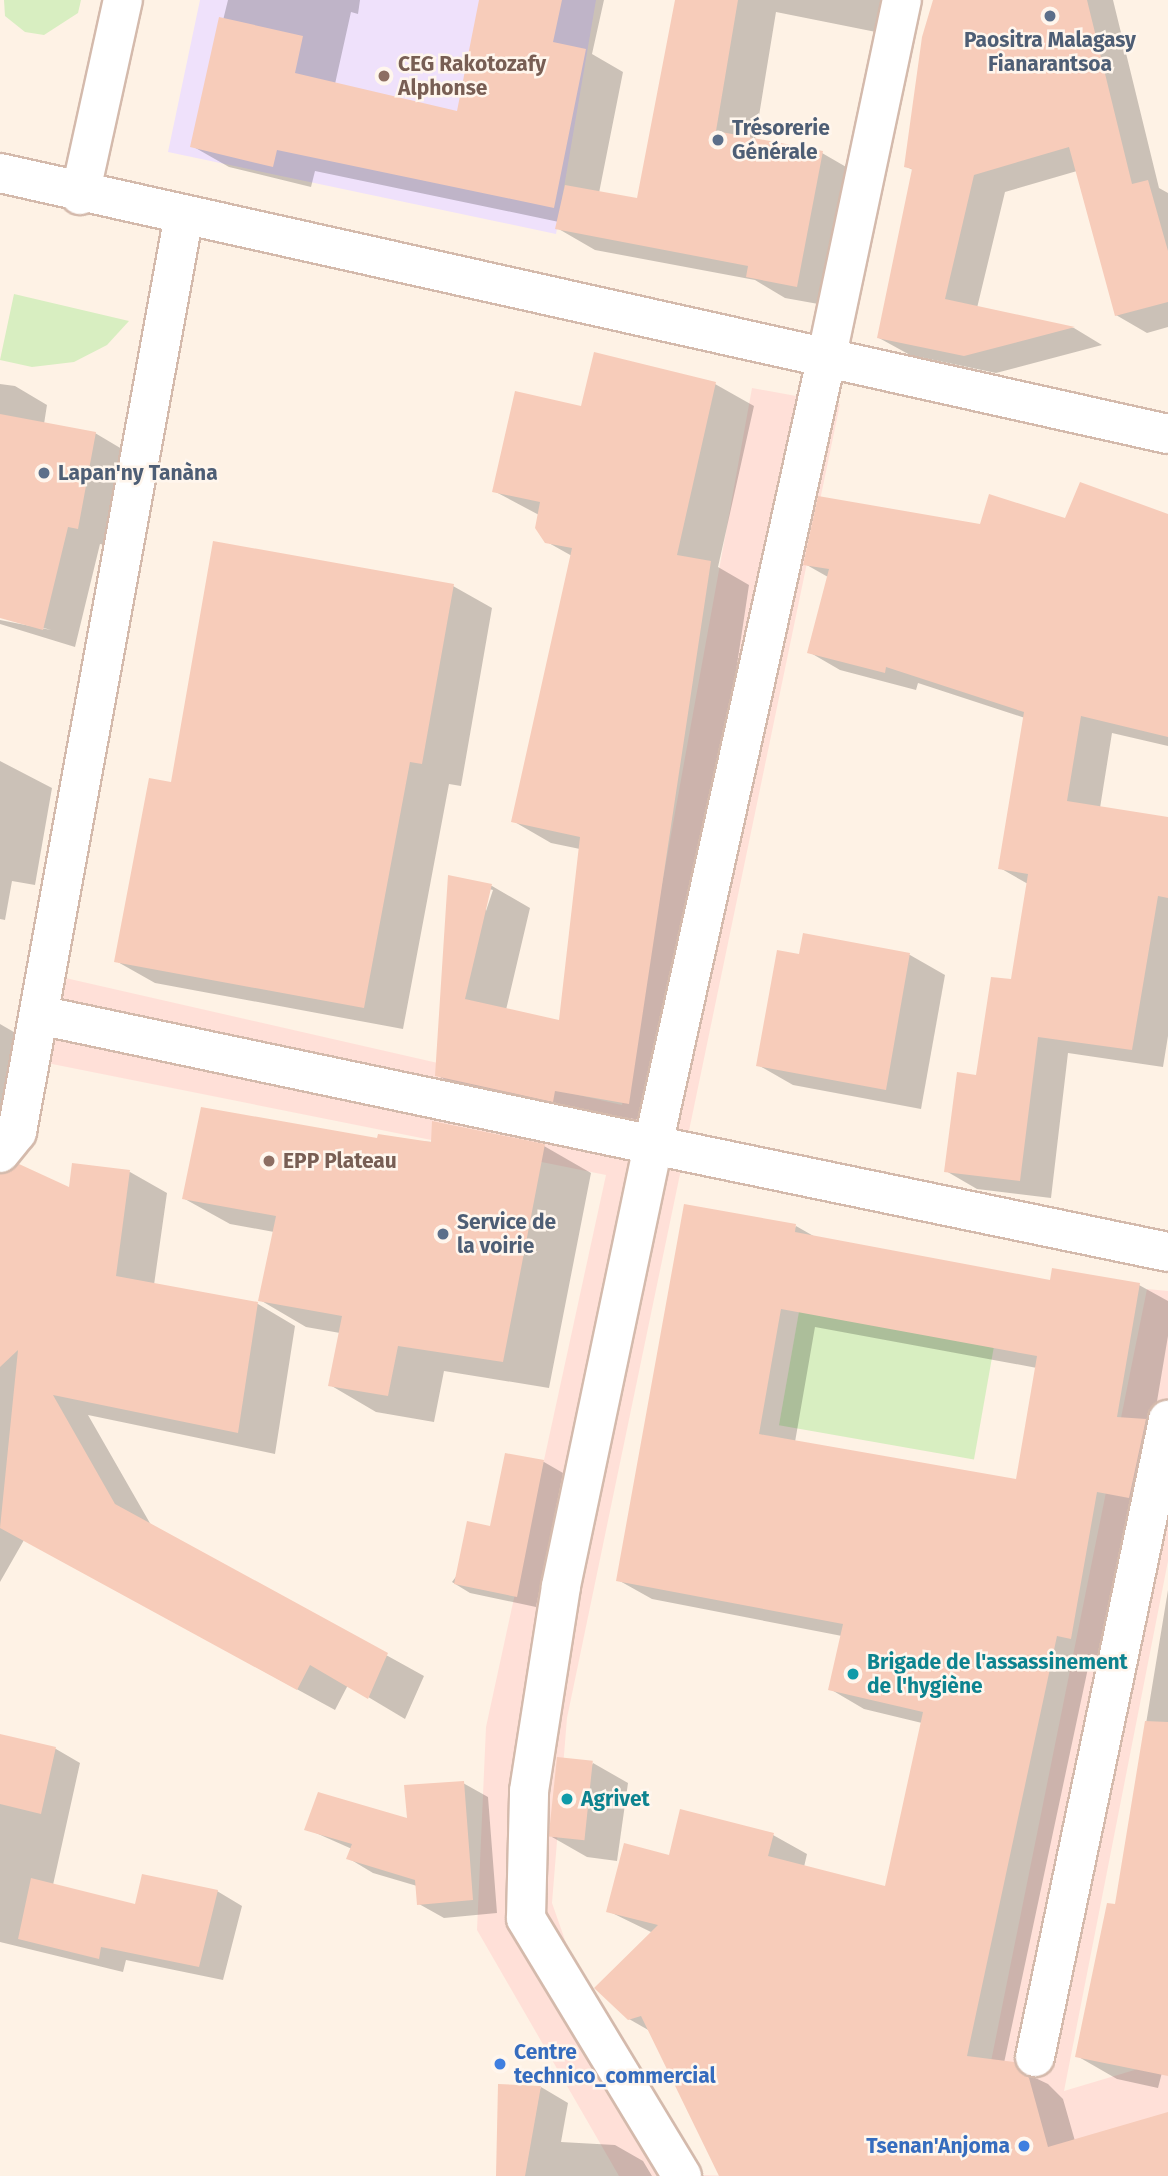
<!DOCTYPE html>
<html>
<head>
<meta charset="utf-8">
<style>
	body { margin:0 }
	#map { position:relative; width:1168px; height:2176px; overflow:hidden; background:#fef2e5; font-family:"Fira Sans",sans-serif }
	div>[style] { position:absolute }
	.commercial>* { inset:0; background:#ffe0d8 }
	.education>* { inset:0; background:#efe1fb }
	.green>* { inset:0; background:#d8eec1; transform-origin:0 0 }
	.shadow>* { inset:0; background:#0003 }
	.building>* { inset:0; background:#f7ccba; transform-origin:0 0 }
	.roads { filter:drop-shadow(2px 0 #d4baac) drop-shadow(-2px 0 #d4baac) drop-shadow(0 2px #d4baac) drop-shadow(0 -2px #d4baac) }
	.pedestrian>* { height:38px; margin:-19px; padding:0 19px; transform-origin:19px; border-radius:19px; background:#fff }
	.minor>* { height:38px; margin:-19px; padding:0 19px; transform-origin:19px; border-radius:19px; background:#fff }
	.tertiary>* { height:38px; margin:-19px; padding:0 19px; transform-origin:19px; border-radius:19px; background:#fff }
	.dots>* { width:19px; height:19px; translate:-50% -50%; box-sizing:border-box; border:4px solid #fff6ed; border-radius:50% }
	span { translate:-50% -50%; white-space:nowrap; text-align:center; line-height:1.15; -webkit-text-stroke:5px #fff6ed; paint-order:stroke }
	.service-label { font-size:21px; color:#4e5e75; font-weight:700 }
	.left { translate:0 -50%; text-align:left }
	.education-label { font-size:21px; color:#785e54; font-weight:700 }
	.culture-label { font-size:21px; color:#0d838f; font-weight:700 }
	.shop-label { font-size:21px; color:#366cbe; font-weight:700 }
	.right { translate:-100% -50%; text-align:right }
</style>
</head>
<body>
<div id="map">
	<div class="commercial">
		<i style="clip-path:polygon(752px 388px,840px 404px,567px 1718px,552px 1903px,579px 1980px,702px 2175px,739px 2176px,619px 2176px,477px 1930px,486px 1727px,606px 1175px,47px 1063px,61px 977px,622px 1105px)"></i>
		<i style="clip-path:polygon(1147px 1289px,1168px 1291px,1168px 1561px,1064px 2091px,1168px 2060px,1168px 2176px,779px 2176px,980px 2116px)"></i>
	</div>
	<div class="education">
		<i style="clip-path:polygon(200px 0,596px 0,556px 234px,168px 152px)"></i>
	</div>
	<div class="green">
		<i style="clip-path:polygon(4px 0,81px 0,78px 13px,44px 35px,25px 32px,5px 16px)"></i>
		<i style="clip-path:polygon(14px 294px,129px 321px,107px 345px,74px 362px,32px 367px,0 360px)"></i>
		<i style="left:800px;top:1306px;width:198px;height:121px;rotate:10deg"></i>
	</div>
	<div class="shadow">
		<i style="clip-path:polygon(228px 0,360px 0,358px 14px,351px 12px,335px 84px,458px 113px,481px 0,604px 0,592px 54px,623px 72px,599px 193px,638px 200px,677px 0,882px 0,876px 32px,776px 12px,755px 140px,822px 153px,860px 175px,835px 307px,785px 298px,755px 280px,595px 250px,557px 228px,559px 222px,315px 171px,311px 187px,229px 167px,192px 146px)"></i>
		<i style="clip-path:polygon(935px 0,1113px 0,1159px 188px,1168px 193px,1168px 327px,1147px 333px,1116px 315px,1077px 171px,1005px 192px,977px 308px,1074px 328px,1102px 345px,996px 373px,910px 355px,879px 338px,913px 170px,905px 166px)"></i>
		<i style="clip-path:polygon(evenodd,596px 354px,715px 384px,754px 406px,718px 567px,749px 585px,668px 1125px,594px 1112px,592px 1122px,475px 1098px,437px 1075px,450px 877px,492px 886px,530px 908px,506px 1010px,560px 1022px,580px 849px,551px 843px,513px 821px,572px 556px,547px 542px,536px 527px,539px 515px,494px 491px,516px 393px,583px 408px,596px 354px,489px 889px,493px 890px,486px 911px,486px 902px,489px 889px)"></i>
		<i style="clip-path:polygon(0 384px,15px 386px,47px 405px,44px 424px,95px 433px,127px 452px,110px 546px,100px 544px,75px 647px,0 624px,0 620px,51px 630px,0 616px)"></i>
		<i style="clip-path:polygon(1168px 516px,1168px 746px,1112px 733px,1100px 808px,1168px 819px,1168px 1036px,1163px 1067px,1068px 1053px,1051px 1198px,977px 1189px,946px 1171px,1012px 981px,1028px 884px,1000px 868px,1025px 718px,918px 683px,916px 690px,840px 670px,809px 652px,828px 577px,805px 564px,981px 526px)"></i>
		<i style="clip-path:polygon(453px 586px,492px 608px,461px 786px,449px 784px,403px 1029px,155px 983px,116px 961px,172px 784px)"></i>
		<i style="clip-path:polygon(0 761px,52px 788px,35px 885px,12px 881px,5px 920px,0 919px)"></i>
		<i style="clip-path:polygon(910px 955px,945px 975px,921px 1109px,793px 1085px,758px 1065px,800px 956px)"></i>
		<i style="clip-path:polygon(0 1024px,19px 1035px,0 1129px)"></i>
		<i style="clip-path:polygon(379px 1140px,544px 1146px,591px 1173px,549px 1388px,444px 1371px,434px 1422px,376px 1412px,330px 1385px,340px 1333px,306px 1327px,260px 1300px,274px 1232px,230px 1224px,183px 1198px)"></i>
		<i style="clip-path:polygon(130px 1172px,167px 1193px,154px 1285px,258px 1304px,295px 1326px,275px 1454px,88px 1415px,151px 1525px,424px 1676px,405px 1719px,348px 1685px,335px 1710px,24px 1540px,0 1582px,0 1176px,70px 1190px)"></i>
		<i style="clip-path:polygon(evenodd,796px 1226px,817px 1238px,1052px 1282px,1139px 1285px,1168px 1301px,1168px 1336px,1149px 1449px,1105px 1657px,1091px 1654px,1004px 2063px,1048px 2084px,1063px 2099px,1075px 2141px,1168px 2114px,1168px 2176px,785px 2176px,650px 2031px,629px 2019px,653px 1933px,608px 1911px,670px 1857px,773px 1835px,807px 1854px,804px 1867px,887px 1888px,922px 1723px,864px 1709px,830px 1689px,842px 1636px,652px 1599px,618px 1580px,796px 1226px,815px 1327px,1037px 1368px,1018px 1481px,795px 1442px,815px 1327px)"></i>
		<i style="clip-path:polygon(506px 1455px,544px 1462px,563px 1473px,536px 1607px,470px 1593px,452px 1582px,492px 1528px)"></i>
		<i style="clip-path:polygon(1168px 1590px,1168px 2049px,1158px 2088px,1117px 2079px,1077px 2056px,1116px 1906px)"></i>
		<i style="clip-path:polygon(0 1736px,56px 1749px,80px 1763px,53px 1885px,136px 1906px,217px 1891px,242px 1906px,223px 1980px,126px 1960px,123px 1972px,0 1942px)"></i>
		<i style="clip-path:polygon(593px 1763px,628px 1783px,617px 1861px,587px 1857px,552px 1837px)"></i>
		<i style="clip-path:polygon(463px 1783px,488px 1797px,497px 1913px,444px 1918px,419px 1904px,417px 1886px,373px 1873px,348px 1858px,352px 1849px,307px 1829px,410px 1820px)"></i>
		<i style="clip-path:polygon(541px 2087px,568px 2103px,561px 2142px,615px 2145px,643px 2161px,652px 2176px,497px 2176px)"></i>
	</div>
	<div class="building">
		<i style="clip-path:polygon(479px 0,562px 0,553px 42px,586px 49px,554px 208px,277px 150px,273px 167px,190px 147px,219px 17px,303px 36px,295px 73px,457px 111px)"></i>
		<i style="clip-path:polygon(675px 0,738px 0,716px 131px,823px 151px,797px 287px,746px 277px,748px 266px,555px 229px,565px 185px,637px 198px)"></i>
		<i style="clip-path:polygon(933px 0,1087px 0,1132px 184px,1148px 180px,1168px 251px,1168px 302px,1115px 316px,1069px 147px,974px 175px,945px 299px,1075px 327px,964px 356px,877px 338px,912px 169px,904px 167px,922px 37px)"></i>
		<i style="clip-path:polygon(594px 352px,716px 382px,677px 555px,711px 561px,629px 1104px,555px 1091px,553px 1102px,435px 1076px,448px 875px,492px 884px,465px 999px,559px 1020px,580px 837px,511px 822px,572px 548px,545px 543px,535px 528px,540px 502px,492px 492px,515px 391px,581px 406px)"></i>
		<i style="clip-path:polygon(0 414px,96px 432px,78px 529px,68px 527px,43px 630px,0 618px)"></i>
		<i style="clip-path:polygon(1080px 482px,1168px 514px,1168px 737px,1081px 716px,1067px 801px,1168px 817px,1168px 898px,1158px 896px,1132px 1050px,1038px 1037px,1020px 1181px,944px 1172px,957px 1072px,976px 1075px,991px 977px,1011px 979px,1028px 874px,998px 869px,1024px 712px,886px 667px,885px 673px,807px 653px,829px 569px,803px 565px,818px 496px,980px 524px,989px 494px,1065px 518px)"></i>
		<i style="clip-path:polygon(213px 541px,454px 584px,422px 764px,410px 762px,364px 1008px,114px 962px,149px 778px,171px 782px)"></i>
		<i style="clip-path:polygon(803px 933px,910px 953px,886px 1090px,756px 1066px,777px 950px,799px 954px)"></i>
		<i style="clip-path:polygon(201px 1107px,377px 1138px,378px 1134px,431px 1142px,432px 1121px,545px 1144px,503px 1362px,398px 1346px,388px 1396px,328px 1386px,342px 1316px,258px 1301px,276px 1216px,182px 1199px)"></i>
		<i style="clip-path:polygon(72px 1163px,130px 1170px,116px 1276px,258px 1302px,238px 1433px,53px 1395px,115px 1504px,388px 1653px,368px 1699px,310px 1665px,297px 1690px,0 1528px,18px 1350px,0 1367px,0 1174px,19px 1164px,69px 1187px)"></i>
		<i style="clip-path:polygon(evenodd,684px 1204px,796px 1224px,795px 1232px,1050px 1280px,1052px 1268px,1140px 1283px,1117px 1417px,1146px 1419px,1129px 1498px,1097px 1492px,1071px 1639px,1057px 1636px,967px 2056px,1014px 2062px,1029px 2078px,1048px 2147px,1168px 2112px,1168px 2176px,719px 2176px,641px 2016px,628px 2020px,594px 1988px,658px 1925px,606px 1912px,624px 1843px,669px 1855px,680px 1809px,774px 1833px,768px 1856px,885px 1886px,923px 1712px,828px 1690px,843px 1624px,616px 1581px,684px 1204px,781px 1309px,1037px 1356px,1016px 1479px,759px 1434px,781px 1309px)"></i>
		<i style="clip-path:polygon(505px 1453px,544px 1460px,517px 1597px,454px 1584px,467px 1521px,490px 1526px)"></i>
		<i style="clip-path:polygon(1145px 1721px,1168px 1722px,1168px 2076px,1075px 2057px,1107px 1903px,1115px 1904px)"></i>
		<i style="clip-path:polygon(0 1734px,56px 1747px,41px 1814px,0 1804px)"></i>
		<i style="left:557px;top:1757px;width:36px;height:80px;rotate:6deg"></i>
		<i style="clip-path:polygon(464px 1781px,473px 1900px,417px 1905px,415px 1880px,346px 1859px,352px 1844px,304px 1830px,318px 1792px,407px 1818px,404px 1785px)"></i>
		<i style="clip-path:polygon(142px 1874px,218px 1890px,199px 1967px,101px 1947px,99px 1959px,18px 1939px,31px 1878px,135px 1904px)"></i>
		<i style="clip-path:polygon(498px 2084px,541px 2086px,525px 2176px,496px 2176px)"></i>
	</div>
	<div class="roads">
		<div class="pedestrian">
			<i style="left:39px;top:1015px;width:628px;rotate:11.95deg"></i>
			<i style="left:1035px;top:2057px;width:651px;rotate:-78.21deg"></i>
			<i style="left:682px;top:2176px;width:301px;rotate:-121.2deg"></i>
			<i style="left:526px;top:1918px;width:127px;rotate:-88.6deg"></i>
			<i style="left:529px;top:1791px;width:207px;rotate:-81.1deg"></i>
			<i style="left:561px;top:1586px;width:450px;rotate:-78.2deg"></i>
			<i style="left:653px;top:1145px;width:804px;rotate:-77.57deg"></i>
		</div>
		<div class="minor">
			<i style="left:826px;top:360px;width:368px;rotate:-78.1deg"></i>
			<i style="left:653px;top:1145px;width:526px;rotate:11.74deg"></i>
			<i style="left:0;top:1153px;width:27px;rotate:-51deg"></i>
			<i style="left:17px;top:1132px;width:932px;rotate:-79.68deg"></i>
		</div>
		<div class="tertiary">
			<i style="left:0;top:173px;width:1197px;rotate:12.6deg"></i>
			<i style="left:80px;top:195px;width:200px;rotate:-77.6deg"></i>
		</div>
	</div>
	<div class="dots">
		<i style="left:1050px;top:16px;background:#5c6f8a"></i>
		<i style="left:384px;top:76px;background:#8d6e63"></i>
		<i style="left:718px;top:140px;background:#5c6f8a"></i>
		<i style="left:44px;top:473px;background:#5c6f8a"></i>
		<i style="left:269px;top:1161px;background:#8d6e63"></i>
		<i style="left:443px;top:1234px;background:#5c6f8a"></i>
		<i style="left:853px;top:1674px;background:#0f9aa8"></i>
		<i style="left:567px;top:1799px;background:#0f9aa8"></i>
		<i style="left:500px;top:2064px;background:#3f7fe0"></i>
		<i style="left:1024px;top:2146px;background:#3f7fe0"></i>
	</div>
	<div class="service-label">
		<span style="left:1050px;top:52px">Paositra Malagasy<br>Fianarantsoa</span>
		<span class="left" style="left:732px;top:140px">Trésorerie<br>Générale</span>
		<span class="left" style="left:58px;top:473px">Lapan'ny Tanàna</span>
		<span class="left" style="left:457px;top:1234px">Service de<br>la voirie</span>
	</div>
	<div class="education-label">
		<span class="left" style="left:398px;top:76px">CEG Rakotozafy<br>Alphonse</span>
		<span class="left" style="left:283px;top:1161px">EPP Plateau</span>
	</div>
	<div class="culture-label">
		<span class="left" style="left:867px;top:1674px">Brigade de l'assassinement<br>de l'hygiène</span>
		<span class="left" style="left:581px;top:1799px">Agrivet</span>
	</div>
	<div class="shop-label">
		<span class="left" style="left:514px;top:2064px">Centre<br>technico_commercial</span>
		<span class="right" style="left:1010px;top:2146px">Tsenan'Anjoma</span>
	</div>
</div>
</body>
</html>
